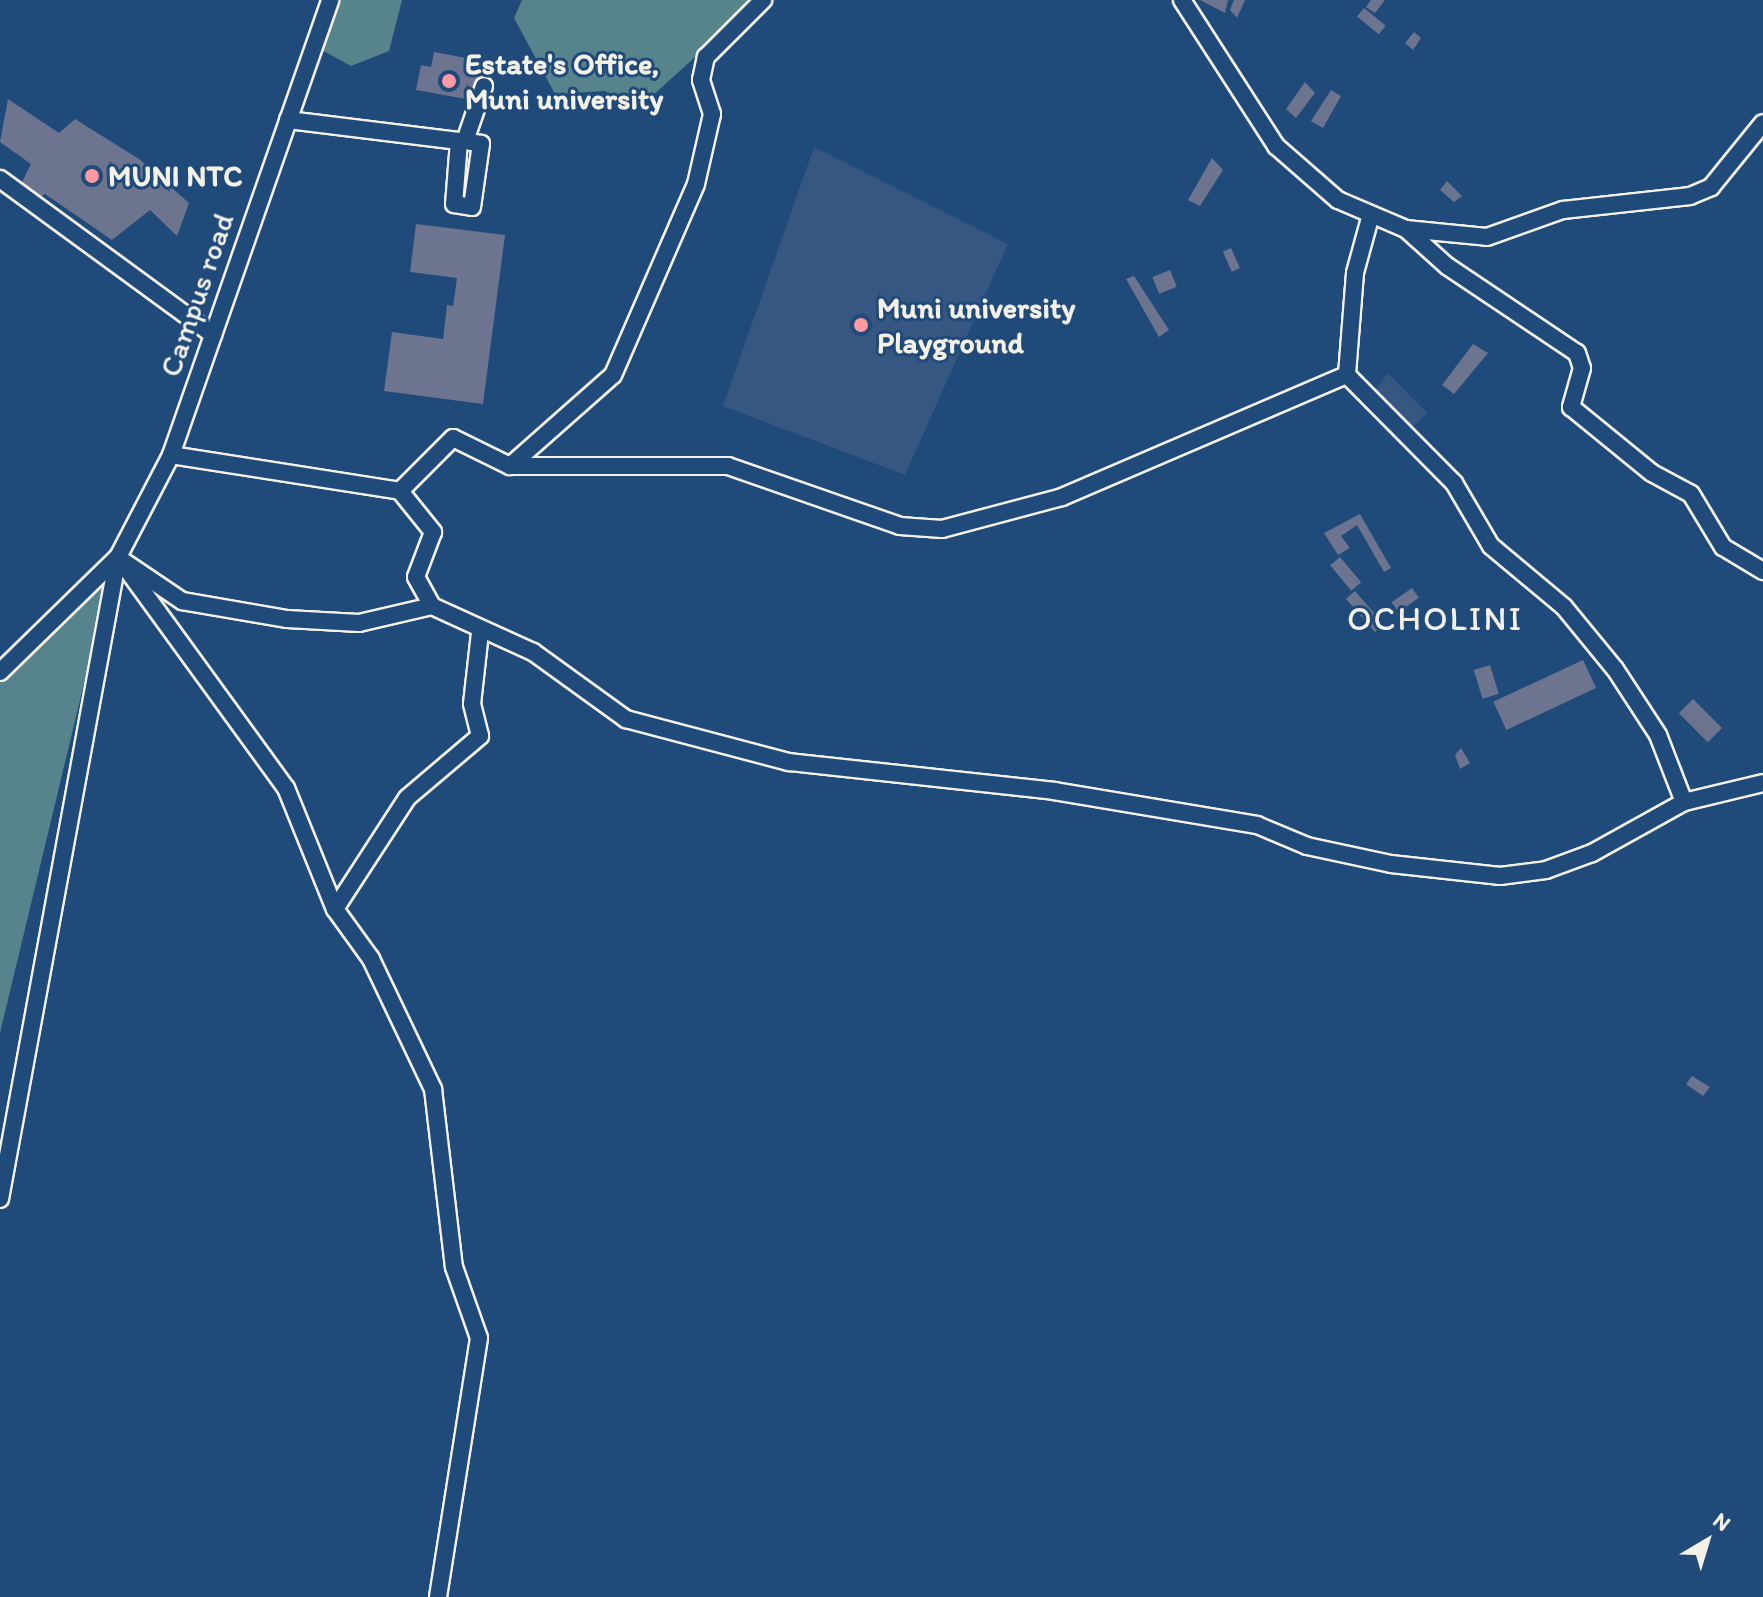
<!DOCTYPE html>
<html>
<head>
<meta charset="utf-8">
<style>
	body { margin:0 }
	#map { position:relative; width:1763px; height:1597px; overflow:hidden; background:#1f4a7a; font-family:Itim,sans-serif }
	div>[style] { position:absolute }
	.built>* { inset:0; background:#365781 }
	.green>* { inset:0; background:#56838c }
	.building>* { inset:0; background:#6d7490; transform-origin:0 0 }
	.roads { filter:drop-shadow(2px 0 #f4f1e8) drop-shadow(-2px 0 #f4f1e8) drop-shadow(0 2px #f4f1e8) drop-shadow(0 -2px #f4f1e8) }
	.minor>* { height:16px; margin:-8px; padding:0 8px; transform-origin:8px; border-radius:8px; background:#1f4a7a }
	.dots>* { width:22px; height:22px; translate:-50% -50%; box-sizing:border-box; border:4px solid #1f4a7a; border-radius:50% }
	span { translate:-50% -50%; white-space:nowrap; text-align:center; line-height:1.15; -webkit-text-stroke:6px #1f4a7a; paint-order:stroke }
	.poi-label { font-size:30px; color:#f4f1e8; font-weight:700 }
	.left { translate:0 -50%; text-align:left }
	.street-label { font-size:30px; color:#f4f1e8 }
	.quarter-label { font-size:34px; color:#f4f1e8; letter-spacing:2px }
	.north { position:absolute; left:1667px; top:1501px; width:80px; height:80px; -webkit-text-stroke:6px #1f4a7a; paint-order:stroke; rotate:38deg; font-size:22px; font-weight:700; line-height:32px; text-align:center; color:#f4f1e8 }
	.north::after { content:''; display:block; margin:auto; width:28px; height:36px; background:#f4f1e8; clip-path:polygon(50% 0,100% 100%,50% 72%,0 100%) }
</style>
</head>
<body>
<div id="map">
	<div class="built">
		<i style="clip-path:polygon(814px 147px,1008px 244px,905px 475px,723px 406px)"></i>
		<i style="clip-path:polygon(1388px 373px,1427px 413px,1411px 429px,1373px 393px)"></i>
	</div>
	<div class="green">
		<i style="clip-path:polygon(335px 0,402px 0,389px 51px,351px 66px,318px 48px)"></i>
		<i style="clip-path:polygon(522px 0,758px 0,640px 107px,605px 91px,555px 94px,514px 18px)"></i>
		<i style="clip-path:polygon(112px 567px,0 1033px,0 677px)"></i>
	</div>
	<div class="building">
		<i style="clip-path:polygon(1200px 0,1228px 0,1225px 13px)"></i>
		<i style="clip-path:polygon(1234px 0,1245px 0,1237px 18px,1230px 10px)"></i>
		<i style="clip-path:polygon(1371px 0,1385px 0,1375px 13px,1366px 7px)"></i>
		<i style="left:1364px;top:8px;width:28px;height:11px;rotate:39deg"></i>
		<i style="clip-path:polygon(1414px 32px,1421px 38px,1413px 50px,1405px 43px)"></i>
		<i style="clip-path:polygon(434px 52px,477px 60px,475px 72px,483px 73px,472px 100px,416px 90px,421px 65px,431px 67px)"></i>
		<i style="clip-path:polygon(1305px 82px,1315px 93px,1296px 118px,1286px 109px)"></i>
		<i style="clip-path:polygon(1331px 90px,1341px 96px,1323px 128px,1311px 121px)"></i>
		<i style="clip-path:polygon(8px 99px,59px 133px,75px 119px,139px 159px,189px 203px,177px 236px,150px 210px,112px 240px,45px 194px,35px 200px,19px 188px,31px 164px,0 142px)"></i>
		<i style="clip-path:polygon(1212px 158px,1223px 170px,1200px 206px,1188px 200px)"></i>
		<i style="clip-path:polygon(1447px 181px,1462px 196px,1454px 202px,1440px 190px)"></i>
		<i style="clip-path:polygon(416px 224px,505px 235px,483px 404px,384px 391px,392px 332px,443px 339px,447px 305px,453px 306px,457px 278px,410px 272px)"></i>
		<i style="left:1231px;top:248px;width:22px;height:9px;rotate:66deg"></i>
		<i style="left:1170px;top:270px;width:18px;height:19px;rotate:68deg"></i>
		<i style="clip-path:polygon(1134px 276px,1169px 330px,1159px 337px,1126px 279px)"></i>
		<i style="clip-path:polygon(1473px 344px,1488px 353px,1454px 394px,1442px 385px)"></i>
		<i style="clip-path:polygon(1360px 514px,1391px 568px,1384px 572px,1357px 525px,1341px 536px,1350px 548px,1338px 555px,1324px 533px)"></i>
		<i style="left:1340px;top:557px;width:33px;height:13px;rotate:50deg"></i>
		<i style="left:1412px;top:588px;width:12px;height:25px;rotate:55deg"></i>
		<i style="left:1355px;top:591px;width:44px;height:12px;rotate:49deg"></i>
		<i style="left:1583px;top:660px;width:31px;height:99px;rotate:65deg"></i>
		<i style="left:1490px;top:665px;width:30px;height:17px;rotate:73deg"></i>
		<i style="left:1693px;top:699px;width:41px;height:20px;rotate:45deg"></i>
		<i style="clip-path:polygon(1461px 748px,1470px 763px,1460px 769px,1455px 755px)"></i>
		<i style="clip-path:polygon(1692px 1076px,1710px 1087px,1703px 1096px,1686px 1084px)"></i>
	</div>
	<div class="roads">
		<div class="minor">
			<i style="left:1182px;top:0;width:174px;rotate:57.2deg"></i>
			<i style="left:1276px;top:146px;width:82px;rotate:41.1deg"></i>
			<i style="left:1338px;top:200px;width:74px;rotate:23.1deg"></i>
			<i style="left:1406px;top:229px;width:81px;rotate:5.6deg"></i>
			<i style="left:1487px;top:237px;width:81px;rotate:-19.6deg"></i>
			<i style="left:1563px;top:210px;width:128px;rotate:-6.3deg"></i>
			<i style="left:1690px;top:196px;width:23px;rotate:-23deg"></i>
			<i style="left:1711px;top:187px;width:82px;rotate:-50.9deg"></i>
			<i style="left:288px;top:120px;width:172px;rotate:7deg"></i>
			<i style="left:459px;top:141px;width:63px;rotate:94.5deg"></i>
			<i style="left:454px;top:204px;width:18px;rotate:9deg"></i>
			<i style="left:472px;top:207px;width:64px;rotate:-81.9deg"></i>
			<i style="left:481px;top:144px;width:16px;rotate:-169deg"></i>
			<i style="left:465px;top:141px;width:58px;rotate:-70.9deg"></i>
			<i style="left:0;top:179px;width:264px;rotate:36.2deg"></i>
			<i style="left:1370px;top:218px;width:57px;rotate:105.3deg"></i>
			<i style="left:1355px;top:273px;width:102px;rotate:94.5deg"></i>
			<i style="left:1347px;top:375px;width:152px;rotate:45.3deg"></i>
			<i style="left:1454px;top:483px;width:73px;rotate:59.6deg"></i>
			<i style="left:1491px;top:546px;width:95px;rotate:39.9deg"></i>
			<i style="left:1564px;top:607px;width:80px;rotate:50.6deg"></i>
			<i style="left:1615px;top:669px;width:79px;rotate:56.9deg"></i>
			<i style="left:1658px;top:735px;width:72px;rotate:68.8deg"></i>
			<i style="left:1684px;top:802px;width:81px;rotate:-13.5deg"></i>
			<i style="left:1406px;top:229px;width:55px;rotate:42.1deg"></i>
			<i style="left:1447px;top:266px;width:156px;rotate:33.8deg"></i>
			<i style="left:1577px;top:353px;width:16px;rotate:72deg"></i>
			<i style="left:1582px;top:368px;width:41px;rotate:105.8deg"></i>
			<i style="left:1571px;top:407px;width:104px;rotate:39.2deg"></i>
			<i style="left:1652px;top:473px;width:44px;rotate:28.3deg"></i>
			<i style="left:1691px;top:494px;width:62px;rotate:58.9deg"></i>
			<i style="left:1723px;top:547px;width:47px;rotate:31deg"></i>
			<i style="left:171px;top:455px;width:232px;rotate:8.9deg"></i>
			<i style="left:400px;top:491px;width:75px;rotate:-45deg"></i>
			<i style="left:453px;top:438px;width:64px;rotate:26.2deg"></i>
			<i style="left:510px;top:466px;width:218px"></i>
			<i style="left:728px;top:466px;width:182px;rotate:19.2deg"></i>
			<i style="left:900px;top:526px;width:42px;rotate:4.1deg"></i>
			<i style="left:942px;top:529px;width:124px;rotate:-14.9deg"></i>
			<i style="left:1062px;top:497px;width:310px;rotate:-23.2deg"></i>
			<i style="left:510px;top:466px;width:137px;rotate:-41.5deg"></i>
			<i style="left:613px;top:375px;width:208px;rotate:-66.5deg"></i>
			<i style="left:696px;top:184px;width:72px;rotate:-77.1deg"></i>
			<i style="left:712px;top:114px;width:36px;rotate:-108deg"></i>
			<i style="left:701px;top:80px;width:24px;rotate:-78deg"></i>
			<i style="left:706px;top:57px;width:81px;rotate:-45deg"></i>
			<i style="left:400px;top:491px;width:53px;rotate:51.2deg"></i>
			<i style="left:433px;top:532px;width:48px;rotate:110.7deg"></i>
			<i style="left:416px;top:577px;width:33px;rotate:61deg"></i>
			<i style="left:432px;top:606px;width:111px;rotate:24.5deg"></i>
			<i style="left:533px;top:652px;width:115px;rotate:35.8deg"></i>
			<i style="left:626px;top:719px;width:169px;rotate:14.8deg"></i>
			<i style="left:789px;top:762px;width:267px;rotate:6.2deg"></i>
			<i style="left:1054px;top:791px;width:206px;rotate:9.5deg"></i>
			<i style="left:1257px;top:825px;width:54px;rotate:22.8deg"></i>
			<i style="left:1307px;top:846px;width:86px;rotate:12.1deg"></i>
			<i style="left:1391px;top:864px;width:110px;rotate:6.3deg"></i>
			<i style="left:1500px;top:876px;width:46px;rotate:-7.4deg"></i>
			<i style="left:1546px;top:870px;width:49px;rotate:-20.3deg"></i>
			<i style="left:1592px;top:853px;width:105px;rotate:-29deg"></i>
			<i style="left:118px;top:557px;width:286px;rotate:54deg"></i>
			<i style="left:286px;top:788px;width:131px;rotate:68deg"></i>
			<i style="left:335px;top:909px;width:62px;rotate:54.2deg"></i>
			<i style="left:371px;top:959px;width:144px;rotate:64.5deg"></i>
			<i style="left:433px;top:1089px;width:179px;rotate:83.3deg"></i>
			<i style="left:454px;top:1267px;width:75px;rotate:70.6deg"></i>
			<i style="left:479px;top:1338px;width:262px;rotate:99deg"></i>
			<i style="left:126px;top:563px;width:68px;rotate:34.2deg"></i>
			<i style="left:182px;top:601px;width:107px;rotate:9.7deg"></i>
			<i style="left:287px;top:619px;width:72px;rotate:3.2deg"></i>
			<i style="left:359px;top:623px;width:75px;rotate:-13.1deg"></i>
			<i style="left:0;top:672px;width:165px;rotate:-44.3deg"></i>
			<i style="left:335px;top:909px;width:132px;rotate:-57deg"></i>
			<i style="left:407px;top:798px;width:96px;rotate:-40.3deg"></i>
			<i style="left:480px;top:736px;width:33px;rotate:-104deg"></i>
			<i style="left:472px;top:704px;width:71px;rotate:-83.6deg"></i>
			<i style="left:0;top:1199px;width:653px;rotate:-79.59deg"></i>
			<i style="left:118px;top:557px;width:115px;rotate:-62.5deg"></i>
			<i style="left:171px;top:455px;width:482px;rotate:-70.7deg"></i>
		</div>
	</div>
	<div class="dots">
		<i style="left:449px;top:81px;background:#ff9aa2"></i>
		<i style="left:92px;top:176px;background:#ff9aa2"></i>
		<i style="left:861px;top:325px;background:#ff9aa2"></i>
	</div>
	<div class="poi-label">
		<span class="left" style="left:465px;top:81px">Estate's Office,<br>Muni university</span>
		<span class="left" style="left:108px;top:176px">MUNI NTC</span>
		<span class="left" style="left:877px;top:325px">Muni university<br>Playground</span>
	</div>
	<div class="street-label">
		<span style="left:197px;top:295px;rotate:-71deg">Campus road</span>
	</div>
	<div class="quarter-label">
		<span style="left:1435px;top:619px">OCHOLINI</span>
	</div>
	<div class="north">N</div>
</div>
</body>
</html>
